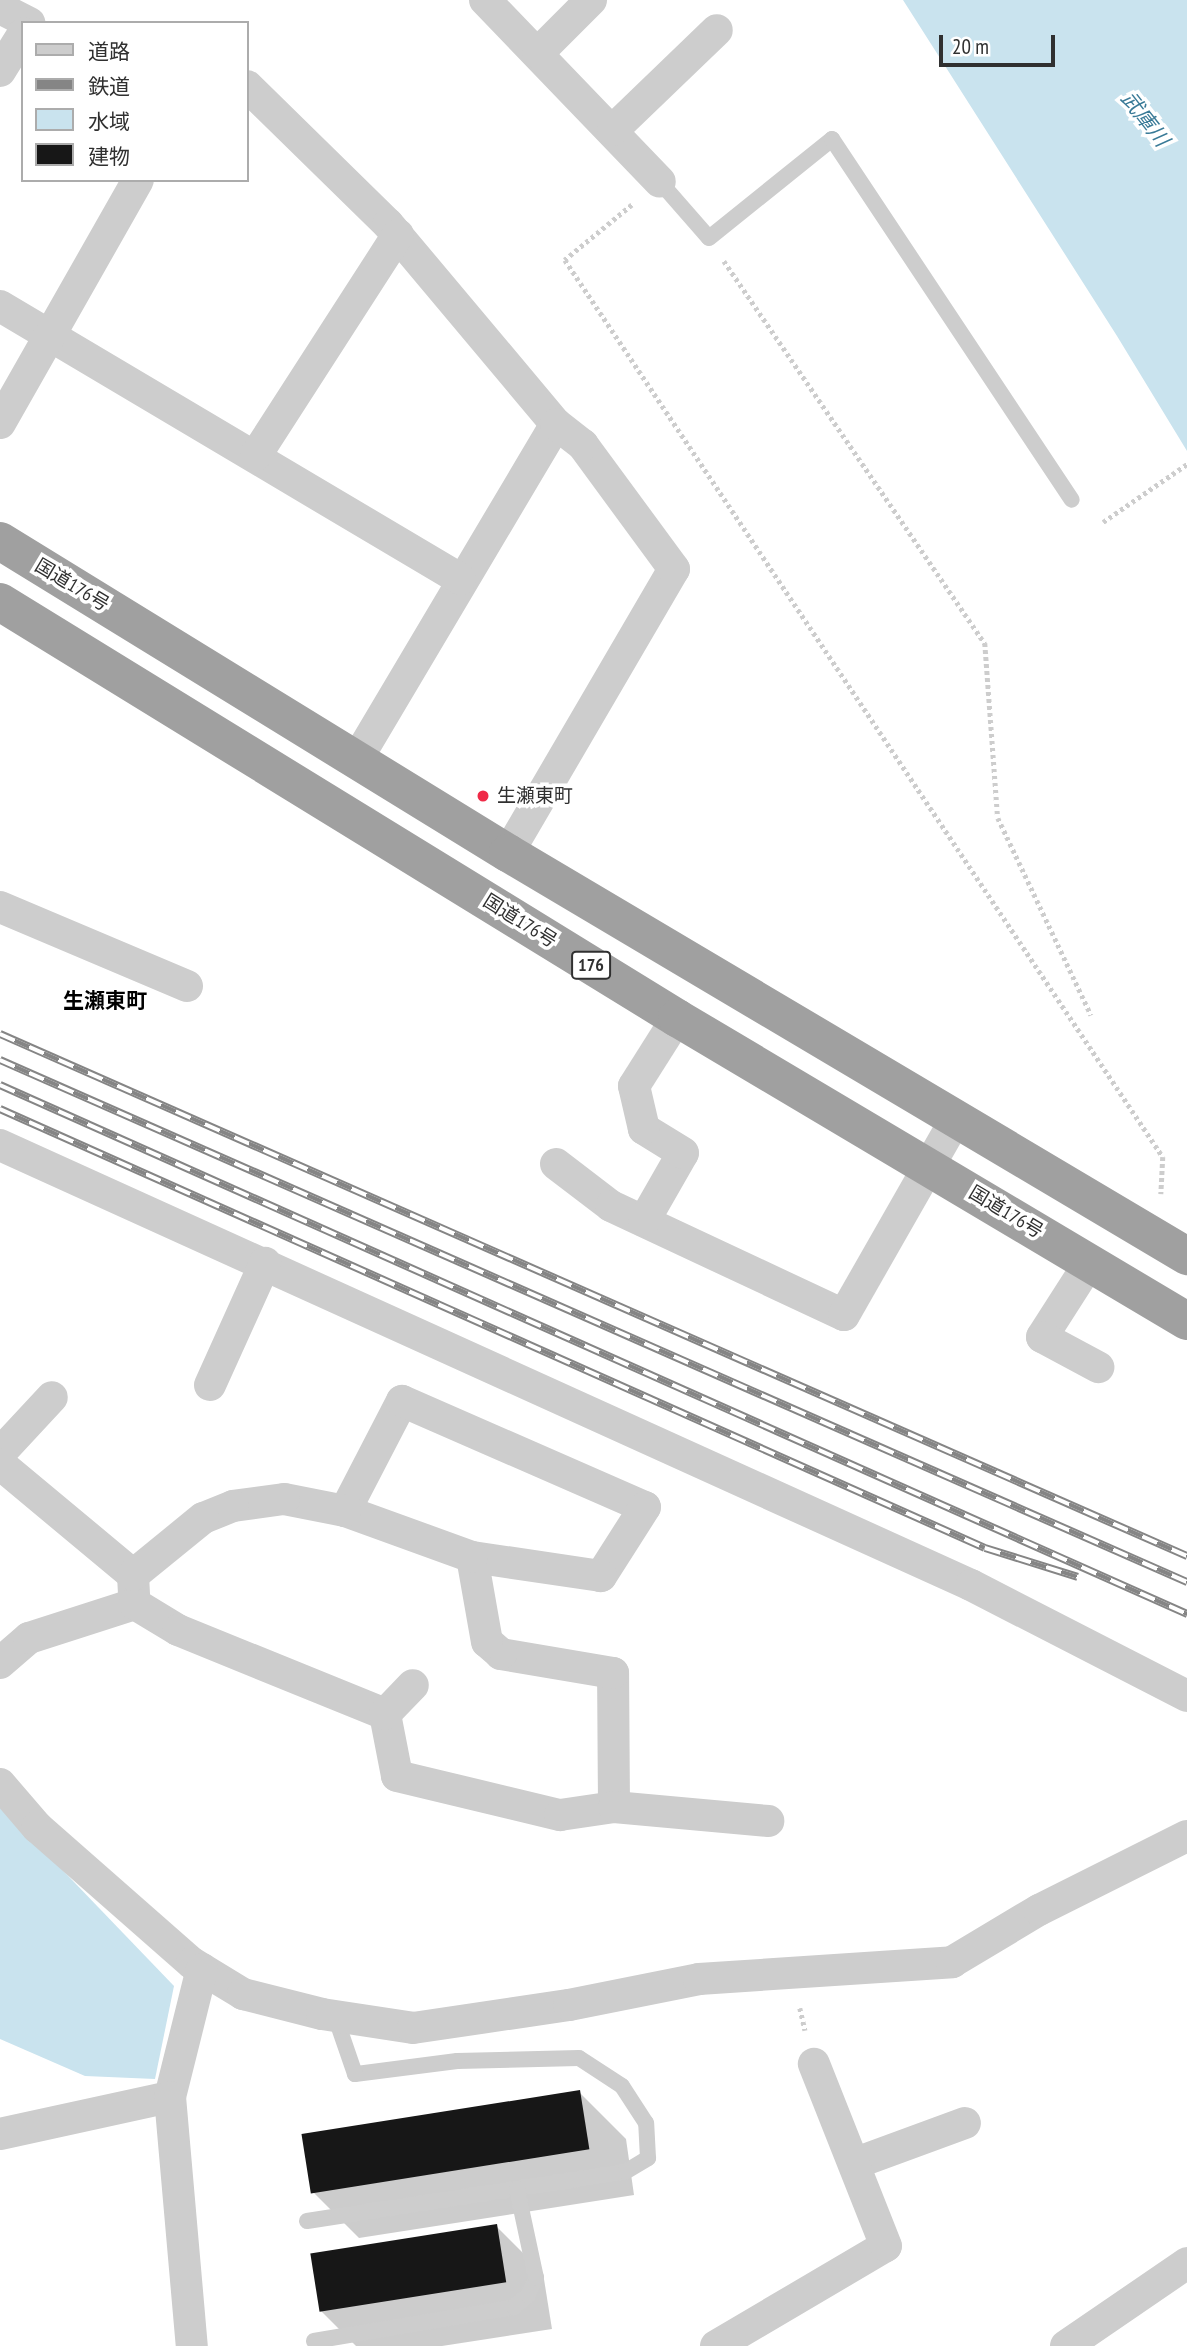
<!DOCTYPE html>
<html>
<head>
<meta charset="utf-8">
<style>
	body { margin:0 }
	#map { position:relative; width:1187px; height:2346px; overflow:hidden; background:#fff; font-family:"PT Sans Narrow","Noto Sans JP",sans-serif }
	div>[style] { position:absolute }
	.water>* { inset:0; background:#c9e3ee }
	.shadow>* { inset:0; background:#0003 }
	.building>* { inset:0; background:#171717; transform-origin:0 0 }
	.path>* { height:4.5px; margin-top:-2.25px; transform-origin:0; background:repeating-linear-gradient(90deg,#cdcdcd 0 3.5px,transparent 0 7px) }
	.service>* { height:16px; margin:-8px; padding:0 8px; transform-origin:8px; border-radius:8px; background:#cdcdcd }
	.minor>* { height:32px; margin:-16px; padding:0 16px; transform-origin:16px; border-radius:16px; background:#cdcdcd }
	.trunk>* { height:38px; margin:-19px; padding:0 19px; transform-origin:19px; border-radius:19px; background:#a0a0a0 }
	.rail>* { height:8px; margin-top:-4px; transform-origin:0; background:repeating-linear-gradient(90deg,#fff 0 16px,#858585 0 32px); box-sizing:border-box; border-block:2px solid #858585 }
	.dots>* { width:19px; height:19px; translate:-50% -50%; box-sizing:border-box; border:4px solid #fff; border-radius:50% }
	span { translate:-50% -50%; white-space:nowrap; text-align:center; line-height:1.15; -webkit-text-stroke:7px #fff; paint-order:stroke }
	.shield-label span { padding:2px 5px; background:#fff; border:2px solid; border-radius:5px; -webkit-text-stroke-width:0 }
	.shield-label { font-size:18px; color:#303030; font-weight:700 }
	.street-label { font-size:19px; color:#303030 }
	.poi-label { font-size:19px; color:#303030 }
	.left { translate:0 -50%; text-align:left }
	.water-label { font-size:21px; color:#397a97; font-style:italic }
	.neighbourhood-label { font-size:21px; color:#000; font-weight:700 }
	.legend { position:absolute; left:21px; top:21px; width:228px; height:161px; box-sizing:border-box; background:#fff; border:2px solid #acacac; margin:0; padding:9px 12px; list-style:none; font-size:21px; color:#303030 }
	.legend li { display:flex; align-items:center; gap:14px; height:35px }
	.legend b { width:35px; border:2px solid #acacac }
	.scale { position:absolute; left:939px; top:35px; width:116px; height:32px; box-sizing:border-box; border:4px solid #303030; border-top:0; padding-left:9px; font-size:21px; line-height:24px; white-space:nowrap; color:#303030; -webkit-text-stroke:5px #fff; paint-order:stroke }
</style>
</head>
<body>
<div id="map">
	<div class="water">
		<i style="clip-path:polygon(903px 0,1187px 0,1187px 451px,1117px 336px)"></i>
		<i style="clip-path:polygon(0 1805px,174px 1986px,155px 2079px,85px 2076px,0 2039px)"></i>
	</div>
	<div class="shadow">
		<i style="clip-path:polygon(579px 2092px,626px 2139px,634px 2195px,359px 2238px,312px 2191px)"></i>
		<i style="clip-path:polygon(496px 2226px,543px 2273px,552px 2329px,442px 2346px,356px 2346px,321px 2311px)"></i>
	</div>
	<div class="building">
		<i style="left:580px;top:2090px;width:60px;height:282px;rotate:81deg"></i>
		<i style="left:497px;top:2224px;width:59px;height:189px;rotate:81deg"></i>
	</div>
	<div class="path">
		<i style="left:632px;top:205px;width:87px;rotate:140.6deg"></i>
		<i style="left:565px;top:260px;width:1078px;rotate:56.31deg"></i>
		<i style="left:1163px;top:1157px;width:37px;rotate:93deg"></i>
		<i style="left:724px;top:261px;width:463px;rotate:55.7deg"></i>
		<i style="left:985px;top:643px;width:175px;rotate:85.8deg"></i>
		<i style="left:998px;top:818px;width:218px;rotate:64.7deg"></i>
		<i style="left:1103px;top:522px;width:102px;rotate:-34.6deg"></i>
		<i style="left:800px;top:2008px;width:23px;rotate:77deg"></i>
	</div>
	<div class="service">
		<i style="left:660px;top:182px;width:74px;rotate:48.8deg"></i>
		<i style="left:709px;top:238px;width:158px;rotate:-38.8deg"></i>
		<i style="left:832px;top:139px;width:433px;rotate:56.4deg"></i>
		<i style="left:307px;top:2221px;width:322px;rotate:-8.8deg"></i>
		<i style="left:625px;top:2172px;width:27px;rotate:-31deg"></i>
		<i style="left:648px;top:2158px;width:35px;rotate:-93deg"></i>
		<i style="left:646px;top:2123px;width:44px;rotate:-123deg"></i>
		<i style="left:622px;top:2086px;width:51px;rotate:-146.9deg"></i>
		<i style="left:579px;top:2058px;width:122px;rotate:178.6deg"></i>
		<i style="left:457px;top:2061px;width:103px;rotate:172.7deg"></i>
		<i style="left:355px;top:2074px;width:61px;rotate:-109deg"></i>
		<i style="left:314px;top:2341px;width:203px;rotate:-9.6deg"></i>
		<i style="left:514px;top:2307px;width:18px;rotate:-41deg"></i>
		<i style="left:528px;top:2295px;width:19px;rotate:-65deg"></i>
		<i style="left:536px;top:2278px;width:91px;rotate:-102.1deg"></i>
	</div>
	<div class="minor">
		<i style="left:485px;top:0;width:252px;rotate:46.1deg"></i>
		<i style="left:0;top:8px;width:33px;rotate:27deg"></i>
		<i style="left:538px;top:53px;width:75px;rotate:-45deg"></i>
		<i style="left:0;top:71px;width:44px;rotate:-58.1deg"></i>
		<i style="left:247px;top:86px;width:197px;rotate:44.4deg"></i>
		<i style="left:388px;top:224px;width:261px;rotate:50deg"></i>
		<i style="left:556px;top:424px;width:387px;rotate:120.7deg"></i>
		<i style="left:613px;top:130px;width:144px;rotate:-43.9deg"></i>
		<i style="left:0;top:306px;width:535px;rotate:30.69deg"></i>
		<i style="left:0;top:423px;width:279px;rotate:-60.4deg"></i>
		<i style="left:256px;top:455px;width:262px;rotate:-57.2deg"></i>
		<i style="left:508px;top:853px;width:329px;rotate:-59.7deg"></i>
		<i style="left:674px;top:569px;width:154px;rotate:-126.3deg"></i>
		<i style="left:583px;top:445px;width:34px;rotate:-142deg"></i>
		<i style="left:0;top:907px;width:203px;rotate:22.9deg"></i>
		<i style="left:0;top:1145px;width:1066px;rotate:24.38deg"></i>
		<i style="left:971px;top:1585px;width:243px;rotate:27.2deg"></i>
		<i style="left:556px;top:1164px;width:69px;rotate:37.4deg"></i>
		<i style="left:611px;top:1206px;width:257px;rotate:25.1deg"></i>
		<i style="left:844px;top:1315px;width:228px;rotate:-60.3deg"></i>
		<i style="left:644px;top:1221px;width:78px;rotate:-60.2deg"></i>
		<i style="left:683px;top:1153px;width:46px;rotate:-148.4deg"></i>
		<i style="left:644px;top:1129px;width:44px;rotate:-103.1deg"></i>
		<i style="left:634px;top:1086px;width:80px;rotate:-57.7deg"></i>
		<i style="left:1090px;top:1262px;width:89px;rotate:122.6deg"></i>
		<i style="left:1042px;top:1337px;width:64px;rotate:28.2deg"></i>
		<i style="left:210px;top:1385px;width:134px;rotate:-65.7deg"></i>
		<i style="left:0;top:1453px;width:76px;rotate:-47.1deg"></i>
		<i style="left:0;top:1464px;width:173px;rotate:39.8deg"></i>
		<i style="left:133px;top:1575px;width:21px;rotate:87deg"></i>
		<i style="left:345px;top:1511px;width:124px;rotate:-62.6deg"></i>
		<i style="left:402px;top:1401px;width:265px;rotate:23.6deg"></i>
		<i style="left:645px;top:1507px;width:82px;rotate:122.5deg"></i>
		<i style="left:601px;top:1576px;width:130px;rotate:-171.6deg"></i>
		<i style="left:0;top:1663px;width:38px;rotate:-41deg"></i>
		<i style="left:29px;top:1638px;width:111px;rotate:-17.8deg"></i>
		<i style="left:135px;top:1604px;width:50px;rotate:31.2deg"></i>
		<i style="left:178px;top:1630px;width:223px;rotate:22.1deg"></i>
		<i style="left:385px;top:1714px;width:63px;rotate:79deg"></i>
		<i style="left:397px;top:1776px;width:168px;rotate:13.5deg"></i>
		<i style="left:560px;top:1815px;width:55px;rotate:-8.4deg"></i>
		<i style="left:614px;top:1807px;width:134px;rotate:-90.4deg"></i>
		<i style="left:613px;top:1673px;width:114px;rotate:-170.4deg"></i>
		<i style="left:501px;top:1654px;width:18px;rotate:-139deg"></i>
		<i style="left:487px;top:1642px;width:86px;rotate:-100deg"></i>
		<i style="left:472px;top:1557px;width:135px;rotate:-160.1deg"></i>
		<i style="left:345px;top:1511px;width:62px;rotate:-168.9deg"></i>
		<i style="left:284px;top:1499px;width:51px;rotate:172.2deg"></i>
		<i style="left:233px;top:1506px;width:32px;rotate:158deg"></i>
		<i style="left:203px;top:1518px;width:90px;rotate:140.8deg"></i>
		<i style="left:385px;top:1714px;width:40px;rotate:-46deg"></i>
		<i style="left:0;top:1784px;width:57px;rotate:49.3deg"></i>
		<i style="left:37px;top:1827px;width:206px;rotate:41.3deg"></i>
		<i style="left:192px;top:1963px;width:60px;rotate:31.3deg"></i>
		<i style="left:243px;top:1994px;width:81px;rotate:14.2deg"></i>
		<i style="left:322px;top:2014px;width:92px;rotate:8.7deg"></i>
		<i style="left:413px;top:2028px;width:158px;rotate:-8.4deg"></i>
		<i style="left:569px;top:2005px;width:133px;rotate:-11.3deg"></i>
		<i style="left:699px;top:1979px;width:254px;rotate:-3.8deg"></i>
		<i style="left:952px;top:1962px;width:101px;rotate:-30.9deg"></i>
		<i style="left:1039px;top:1910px;width:165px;rotate:-26.6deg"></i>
		<i style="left:614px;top:1807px;width:155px;rotate:5.2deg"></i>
		<i style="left:170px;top:2097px;width:132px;rotate:-76deg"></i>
		<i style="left:0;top:2134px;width:174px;rotate:-12.3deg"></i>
		<i style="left:170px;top:2097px;width:250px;rotate:85deg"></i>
		<i style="left:856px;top:2163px;width:116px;rotate:-20.2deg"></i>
		<i style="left:716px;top:2346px;width:197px;rotate:-30.5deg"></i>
		<i style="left:886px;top:2246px;width:196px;rotate:-111.6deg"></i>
		<i style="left:1066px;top:2346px;width:147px;rotate:-34.4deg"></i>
	</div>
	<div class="trunk">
		<i style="left:0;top:541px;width:596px;rotate:31.56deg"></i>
		<i style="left:508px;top:853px;width:790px;rotate:30.69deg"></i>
		<i style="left:0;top:602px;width:795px;rotate:31.57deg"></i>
		<i style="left:677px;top:1018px;width:593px;rotate:30.72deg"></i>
	</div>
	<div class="rail">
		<i style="left:0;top:1034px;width:1297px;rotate:23.74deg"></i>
		<i style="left:0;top:1060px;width:1297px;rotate:23.74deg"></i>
		<i style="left:0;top:1085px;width:1300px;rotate:24.02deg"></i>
		<i style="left:0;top:1109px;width:1078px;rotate:24.02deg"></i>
		<i style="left:985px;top:1548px;width:97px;rotate:17.3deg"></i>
	</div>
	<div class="dots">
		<i style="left:483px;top:796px;background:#ef2a47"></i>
	</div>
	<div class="shield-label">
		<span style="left:591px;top:965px">176</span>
	</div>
	<div class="street-label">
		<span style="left:72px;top:585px;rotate:31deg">国道176号</span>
		<span style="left:520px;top:921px;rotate:32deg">国道176号</span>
		<span style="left:1006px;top:1212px;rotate:31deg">国道176号</span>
	</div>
	<div class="poi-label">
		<span class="left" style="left:497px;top:796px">生瀬東町</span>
	</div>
	<div class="water-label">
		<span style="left:1145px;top:119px;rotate:52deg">武庫川</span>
	</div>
	<div class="neighbourhood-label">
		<span style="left:105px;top:1001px">生瀬東町</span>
	</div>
	<ul class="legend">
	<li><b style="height:9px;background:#cdcdcd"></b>道路</li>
	<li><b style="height:9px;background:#858585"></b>鉄道</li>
	<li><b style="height:19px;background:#c9e3ee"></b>水域</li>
	<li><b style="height:19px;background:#171717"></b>建物</li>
	</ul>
	<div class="scale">20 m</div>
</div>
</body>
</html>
